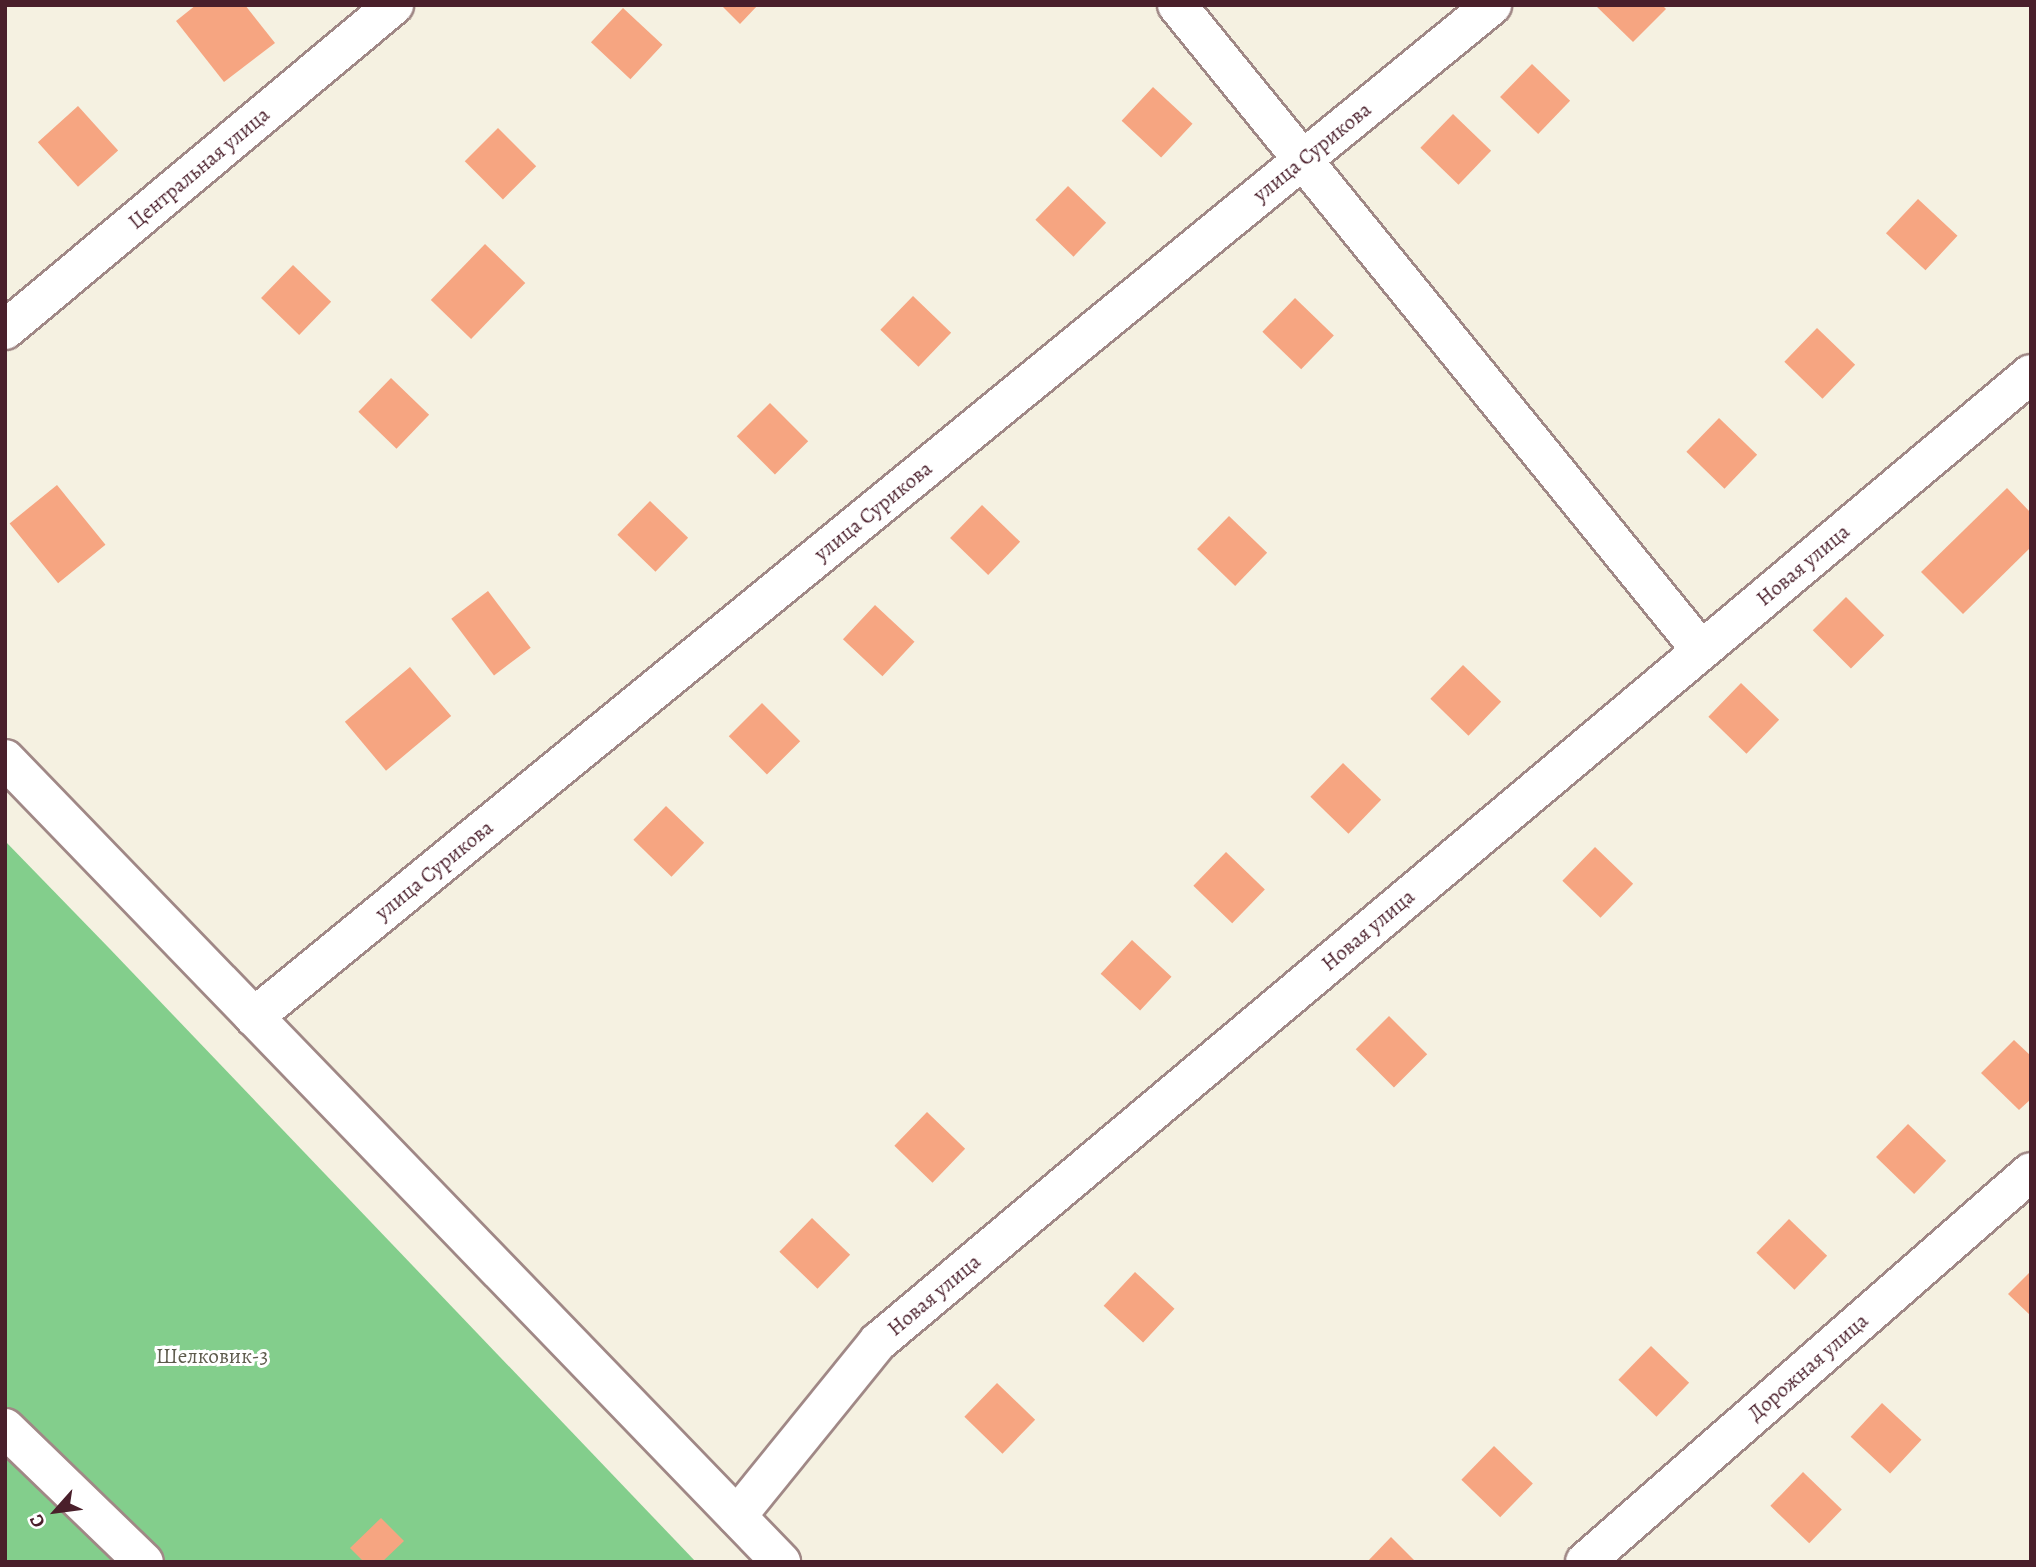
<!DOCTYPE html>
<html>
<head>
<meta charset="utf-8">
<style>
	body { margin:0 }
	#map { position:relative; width:2036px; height:1567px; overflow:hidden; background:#f5f1e1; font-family:Alegreya,serif }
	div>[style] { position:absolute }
	.green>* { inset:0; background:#83ce8c }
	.building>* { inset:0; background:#f6a581; transform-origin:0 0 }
	.roads { filter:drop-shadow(2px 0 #a08886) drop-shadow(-2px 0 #a08886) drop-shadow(0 2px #a08886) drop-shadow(0 -2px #a08886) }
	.minor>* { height:38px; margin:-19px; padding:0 19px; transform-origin:19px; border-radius:19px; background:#fff }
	span { translate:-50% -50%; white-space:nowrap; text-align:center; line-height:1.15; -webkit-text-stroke:6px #fff; paint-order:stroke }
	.street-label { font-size:21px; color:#4a1f2b }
	.park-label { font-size:21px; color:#5e5c4d }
	.frame { position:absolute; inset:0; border:7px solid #4a1f2b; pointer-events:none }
	.north { position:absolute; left:21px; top:1476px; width:70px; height:70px; -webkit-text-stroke:5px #fff; paint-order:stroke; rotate:242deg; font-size:19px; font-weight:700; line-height:28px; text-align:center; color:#4a1f2b }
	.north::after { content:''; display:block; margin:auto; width:24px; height:32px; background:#4a1f2b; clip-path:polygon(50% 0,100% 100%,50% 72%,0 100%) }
</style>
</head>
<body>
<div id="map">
	<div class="green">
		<i style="clip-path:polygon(5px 841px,109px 948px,696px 1562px,5px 1562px)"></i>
	</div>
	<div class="building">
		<i style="clip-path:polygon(196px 5px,245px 5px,275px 43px,224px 82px,176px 21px)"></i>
		<i style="clip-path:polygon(721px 5px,758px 5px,740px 24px)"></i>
		<i style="clip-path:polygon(1595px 5px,1662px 5px,1666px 9px,1633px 42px)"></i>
		<i style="left:623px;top:8px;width:54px;height:47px;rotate:43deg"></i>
		<i style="left:1532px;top:64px;width:53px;height:46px;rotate:44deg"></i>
		<i style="left:1153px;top:87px;width:54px;height:46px;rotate:43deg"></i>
		<i style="left:78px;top:106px;width:60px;height:54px;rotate:48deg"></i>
		<i style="left:1453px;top:114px;width:53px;height:47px;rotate:44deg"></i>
		<i style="left:498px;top:128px;width:54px;height:47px;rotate:45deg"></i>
		<i style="left:1068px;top:186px;width:53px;height:47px;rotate:44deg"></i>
		<i style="left:1918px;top:199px;width:54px;height:47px;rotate:43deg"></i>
		<i style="left:485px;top:244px;width:56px;height:78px;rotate:44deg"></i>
		<i style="left:293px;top:265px;width:53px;height:46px;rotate:44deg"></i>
		<i style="left:913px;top:296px;width:53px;height:47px;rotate:44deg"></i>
		<i style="left:1295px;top:298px;width:54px;height:47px;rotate:44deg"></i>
		<i style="left:1817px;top:328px;width:53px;height:47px;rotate:44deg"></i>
		<i style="left:391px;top:378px;width:53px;height:47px;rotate:44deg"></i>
		<i style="left:770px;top:403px;width:54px;height:47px;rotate:45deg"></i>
		<i style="left:1719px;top:418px;width:53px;height:47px;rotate:44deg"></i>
		<i style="left:57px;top:485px;width:77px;height:61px;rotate:51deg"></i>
		<i style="clip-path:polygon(2007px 488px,2031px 513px,2031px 547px,1963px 614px,1921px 572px)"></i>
		<i style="left:650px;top:501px;width:53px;height:47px;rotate:44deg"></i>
		<i style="left:982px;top:505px;width:53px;height:46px;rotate:44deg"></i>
		<i style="left:1229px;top:516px;width:53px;height:46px;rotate:44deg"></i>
		<i style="left:488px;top:591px;width:71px;height:46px;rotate:53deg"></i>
		<i style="left:1846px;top:597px;width:54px;height:47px;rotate:45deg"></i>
		<i style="left:875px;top:605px;width:54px;height:47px;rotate:43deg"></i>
		<i style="left:1463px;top:665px;width:53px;height:47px;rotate:44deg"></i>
		<i style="left:410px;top:667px;width:64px;height:85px;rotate:50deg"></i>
		<i style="left:1741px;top:683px;width:53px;height:47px;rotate:44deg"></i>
		<i style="left:762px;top:703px;width:54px;height:47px;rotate:45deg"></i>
		<i style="left:1343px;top:763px;width:53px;height:47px;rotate:44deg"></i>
		<i style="left:666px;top:806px;width:53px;height:47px;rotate:44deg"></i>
		<i style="left:1595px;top:847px;width:53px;height:47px;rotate:44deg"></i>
		<i style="left:1226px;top:852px;width:54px;height:47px;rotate:44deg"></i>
		<i style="left:1132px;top:940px;width:54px;height:46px;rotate:43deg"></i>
		<i style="left:1389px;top:1016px;width:54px;height:47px;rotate:45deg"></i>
		<i style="clip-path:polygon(2014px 1040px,2031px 1056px,2031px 1099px,2019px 1110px,1981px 1073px)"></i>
		<i style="left:927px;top:1112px;width:53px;height:47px;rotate:44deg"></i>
		<i style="left:1908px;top:1124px;width:53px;height:46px;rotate:44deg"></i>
		<i style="left:812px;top:1218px;width:53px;height:47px;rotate:44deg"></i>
		<i style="left:1789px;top:1219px;width:53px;height:47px;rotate:44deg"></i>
		<i style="clip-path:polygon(2031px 1271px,2031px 1316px,2008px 1294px)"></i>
		<i style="left:1135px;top:1272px;width:54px;height:46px;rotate:43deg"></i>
		<i style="left:1651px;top:1346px;width:53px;height:47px;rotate:44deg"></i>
		<i style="left:997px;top:1383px;width:53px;height:47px;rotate:44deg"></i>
		<i style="left:1882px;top:1403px;width:54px;height:46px;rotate:43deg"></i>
		<i style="left:1494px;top:1446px;width:54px;height:47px;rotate:44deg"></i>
		<i style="left:1803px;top:1472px;width:54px;height:47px;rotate:44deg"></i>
		<i style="clip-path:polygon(381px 1518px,404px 1541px,382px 1562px,364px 1562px,350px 1548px)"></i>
		<i style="clip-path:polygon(1391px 1537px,1416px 1562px,1367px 1562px)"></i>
	</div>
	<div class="roads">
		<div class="minor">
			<i style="left:1177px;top:5px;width:831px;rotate:50.91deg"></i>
			<i style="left:5px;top:330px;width:507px;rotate:-39.88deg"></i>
			<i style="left:5px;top:759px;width:1117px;rotate:45.98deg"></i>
			<i style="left:254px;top:1017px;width:1599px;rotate:-39.26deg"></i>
			<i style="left:5px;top:1428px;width:193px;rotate:44deg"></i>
			<i style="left:737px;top:1516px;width:224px;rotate:-51deg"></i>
			<i style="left:878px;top:1342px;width:1505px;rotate:-40.02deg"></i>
			<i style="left:1585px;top:1562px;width:592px;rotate:-41.17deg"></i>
		</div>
	</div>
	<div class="street-label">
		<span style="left:1312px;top:152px;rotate:-39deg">улица Сурикова</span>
		<span style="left:199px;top:168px;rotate:-40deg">Центральная улица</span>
		<span style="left:873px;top:511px;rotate:-39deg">улица Сурикова</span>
		<span style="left:1803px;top:565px;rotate:-40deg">Новая улица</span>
		<span style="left:434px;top:870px;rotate:-39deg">улица Сурикова</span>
		<span style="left:1368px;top:930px;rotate:-40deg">Новая улица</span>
		<span style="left:934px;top:1295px;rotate:-40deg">Новая улица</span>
		<span style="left:1808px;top:1367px;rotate:-41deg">Дорожная улица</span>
	</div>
	<div class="park-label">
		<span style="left:212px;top:1356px">Шелковик-3</span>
	</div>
	<div class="frame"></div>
	<div class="north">С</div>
</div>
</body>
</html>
